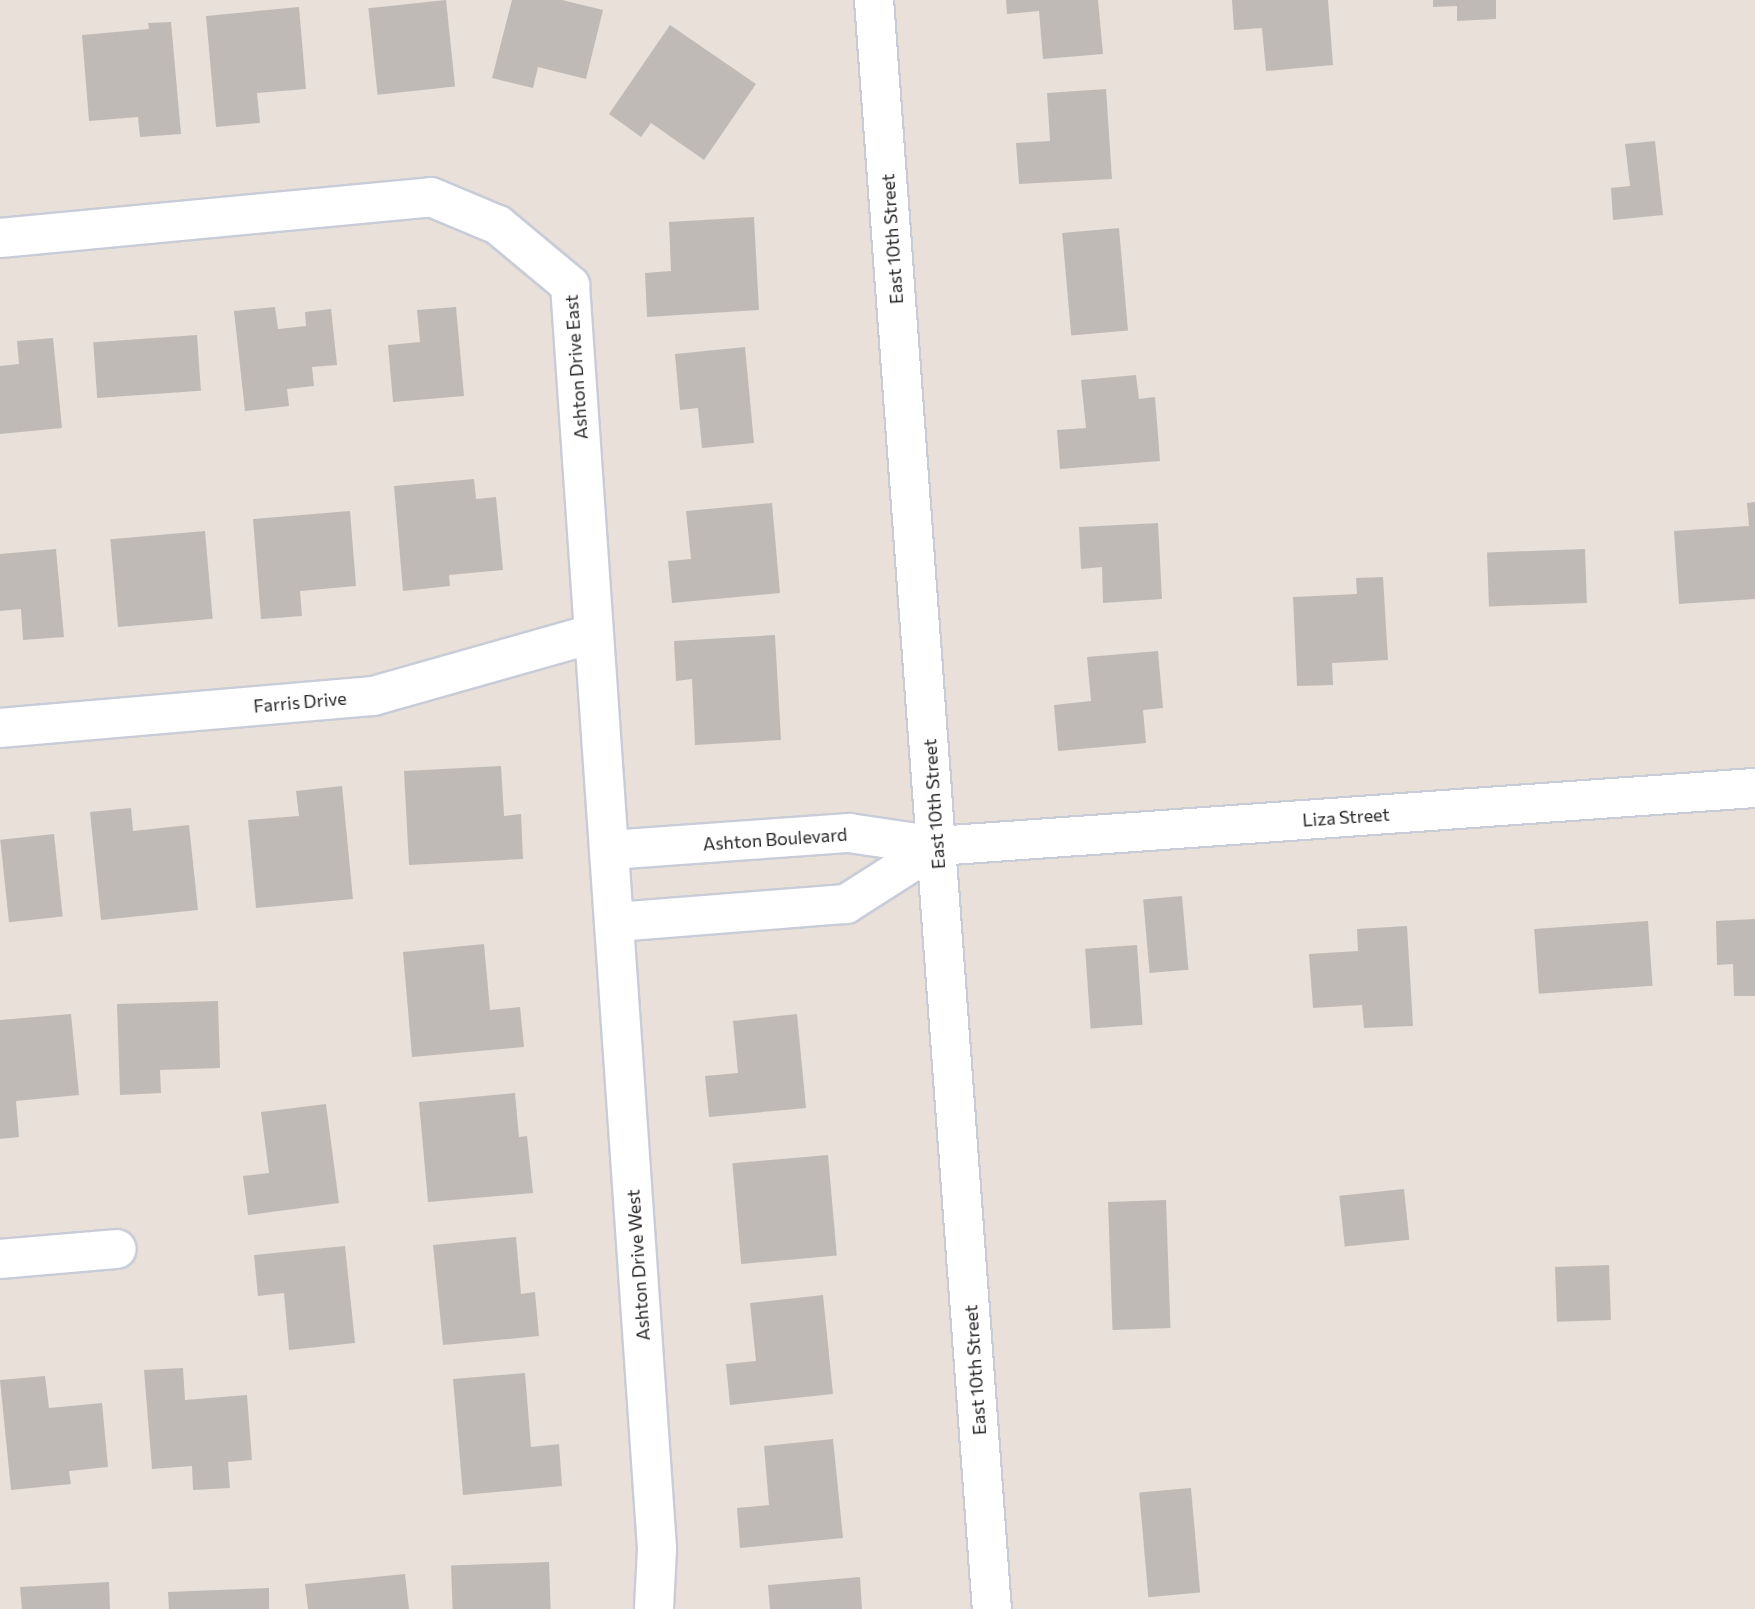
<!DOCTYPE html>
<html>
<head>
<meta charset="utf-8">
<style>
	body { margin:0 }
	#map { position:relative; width:1755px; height:1609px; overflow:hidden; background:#e8e0d9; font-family:Commissioner,sans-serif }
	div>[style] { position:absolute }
	.building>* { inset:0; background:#c0bab6; transform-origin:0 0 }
	.roads { filter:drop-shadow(2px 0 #c8ccd7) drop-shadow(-2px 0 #c8ccd7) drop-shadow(0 2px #c8ccd7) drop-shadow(0 -2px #c8ccd7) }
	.minor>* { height:38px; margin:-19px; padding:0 19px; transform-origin:19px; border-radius:19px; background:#fff }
	.tertiary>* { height:38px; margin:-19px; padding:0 19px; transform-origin:19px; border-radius:19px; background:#fff }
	span { translate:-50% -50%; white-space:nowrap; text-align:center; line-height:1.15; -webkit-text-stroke:7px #fff; paint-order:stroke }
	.street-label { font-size:18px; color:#262626 }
</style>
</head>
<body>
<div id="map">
	<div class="building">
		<i style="left:446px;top:0;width:87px;height:78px;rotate:84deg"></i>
		<i style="clip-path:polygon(512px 0,562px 0,603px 10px,586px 79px,538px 67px,533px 88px,492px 78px)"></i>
		<i style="clip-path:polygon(1006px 0,1098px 0,1103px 54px,1043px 59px,1039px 11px,1007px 14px)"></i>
		<i style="clip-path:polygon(1232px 0,1328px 0,1333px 65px,1266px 71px,1262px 28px,1234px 30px)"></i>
		<i style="clip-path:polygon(1433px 0,1496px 0,1496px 19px,1457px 21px,1457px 6px,1433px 7px)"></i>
		<i style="clip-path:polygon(299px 7px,306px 89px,257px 93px,260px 123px,216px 127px,206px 16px)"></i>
		<i style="clip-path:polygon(171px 22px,181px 134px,140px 137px,138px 117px,89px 121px,82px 35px,149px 29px,148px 23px)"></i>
		<i style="clip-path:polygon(670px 25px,756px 84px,704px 160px,651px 123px,641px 137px,609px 114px)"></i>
		<i style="clip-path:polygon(1106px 89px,1112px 179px,1019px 184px,1016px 143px,1050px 141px,1047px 93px)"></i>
		<i style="clip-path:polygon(1655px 141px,1663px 215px,1613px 220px,1611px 188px,1630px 186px,1625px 144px)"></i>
		<i style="clip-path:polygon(754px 217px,759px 310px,647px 317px,645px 273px,671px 271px,669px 222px)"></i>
		<i style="left:1119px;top:228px;width:103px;height:57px;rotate:85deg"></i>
		<i style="clip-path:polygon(275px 307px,278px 329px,306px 326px,305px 312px,331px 309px,337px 365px,312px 367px,314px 386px,287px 389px,289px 406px,245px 411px,234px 311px)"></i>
		<i style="clip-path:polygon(456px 307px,464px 396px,393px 402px,388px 345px,420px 342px,417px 310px)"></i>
		<i style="left:197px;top:335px;width:56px;height:104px;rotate:86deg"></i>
		<i style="clip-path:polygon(53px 338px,62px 428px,0 434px,0 366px,19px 364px,17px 341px)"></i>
		<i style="clip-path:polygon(745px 347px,754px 443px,702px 448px,698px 408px,680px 410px,675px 354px)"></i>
		<i style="clip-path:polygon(1136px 375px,1139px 399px,1155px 397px,1160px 461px,1060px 469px,1057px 430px,1086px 428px,1081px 380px)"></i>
		<i style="clip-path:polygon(474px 479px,476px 499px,496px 497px,503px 570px,449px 575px,450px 586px,403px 591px,394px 486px)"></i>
		<i style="clip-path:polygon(1755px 502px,1755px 599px,1679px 604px,1674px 531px,1749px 526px,1747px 503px)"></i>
		<i style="clip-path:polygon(772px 503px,780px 593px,672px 603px,668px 561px,691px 559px,686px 511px)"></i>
		<i style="clip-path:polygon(350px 511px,356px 586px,300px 591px,302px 616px,261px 619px,253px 519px)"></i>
		<i style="clip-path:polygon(1158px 523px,1162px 599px,1103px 603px,1102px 567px,1081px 569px,1079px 527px)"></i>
		<i style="left:205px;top:531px;width:88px;height:95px;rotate:85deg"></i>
		<i style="clip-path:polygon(56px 549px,64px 637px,23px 640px,21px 609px,0 611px,0 554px)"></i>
		<i style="left:1585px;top:549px;width:54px;height:98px;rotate:88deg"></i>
		<i style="clip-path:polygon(1383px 577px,1388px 660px,1332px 663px,1333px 685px,1297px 686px,1293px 597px,1357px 594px,1356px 578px)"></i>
		<i style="clip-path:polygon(775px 635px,781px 740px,695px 745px,692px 679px,676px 681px,674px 641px)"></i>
		<i style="clip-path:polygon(1158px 651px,1163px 708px,1143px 710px,1146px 743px,1058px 751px,1054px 705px,1091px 701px,1087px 657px)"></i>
		<i style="clip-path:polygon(501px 766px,504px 816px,521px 814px,523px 859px,409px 865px,404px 771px)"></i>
		<i style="clip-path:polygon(342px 786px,353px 899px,256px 908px,248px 820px,299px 816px,296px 791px)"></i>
		<i style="clip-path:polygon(131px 808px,133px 831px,189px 825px,198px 910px,101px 920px,90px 812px)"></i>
		<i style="left:54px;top:834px;width:83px;height:54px;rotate:84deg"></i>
		<i style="left:1182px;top:896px;width:74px;height:39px;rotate:85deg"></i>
		<i style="clip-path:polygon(1755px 919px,1755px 996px,1734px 996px,1733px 964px,1717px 965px,1716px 921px)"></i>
		<i style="left:1648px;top:921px;width:65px;height:114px;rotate:86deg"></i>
		<i style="clip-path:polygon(1407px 926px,1413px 1026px,1364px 1028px,1362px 1005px,1313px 1008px,1309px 954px,1358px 951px,1357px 929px)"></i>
		<i style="clip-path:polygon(484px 944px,490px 1010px,520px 1007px,524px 1047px,412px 1057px,403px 952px)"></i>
		<i style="left:1137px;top:945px;width:80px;height:52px;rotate:86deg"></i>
		<i style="clip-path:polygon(218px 1001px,220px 1068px,160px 1070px,161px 1093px,120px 1095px,117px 1004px)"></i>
		<i style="clip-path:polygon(71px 1014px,79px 1095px,16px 1101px,19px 1137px,0 1139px,0 1020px)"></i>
		<i style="clip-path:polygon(797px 1014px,806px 1108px,709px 1117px,705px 1076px,738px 1073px,733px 1021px)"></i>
		<i style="clip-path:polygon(515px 1093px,519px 1137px,527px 1136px,533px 1193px,428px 1202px,419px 1102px)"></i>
		<i style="clip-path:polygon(326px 1104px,339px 1203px,248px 1215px,243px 1176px,269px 1173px,261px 1112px)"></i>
		<i style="left:828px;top:1155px;width:101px;height:96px;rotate:85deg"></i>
		<i style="left:1404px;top:1189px;width:51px;height:65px;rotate:84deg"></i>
		<i style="left:1166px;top:1200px;width:128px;height:58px;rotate:88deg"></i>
		<i style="clip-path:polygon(516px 1237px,521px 1294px,535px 1292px,539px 1336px,443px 1345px,433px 1245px)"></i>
		<i style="clip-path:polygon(345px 1246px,355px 1343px,289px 1350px,284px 1293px,258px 1296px,254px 1255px)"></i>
		<i style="left:1609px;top:1265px;width:55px;height:54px;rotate:88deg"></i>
		<i style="clip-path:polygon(823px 1295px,833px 1394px,730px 1405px,726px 1364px,756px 1361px,750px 1303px)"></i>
		<i style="clip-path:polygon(183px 1368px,185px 1400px,247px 1395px,252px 1460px,228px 1462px,230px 1488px,193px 1490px,192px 1466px,152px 1469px,144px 1370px)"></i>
		<i style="clip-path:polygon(525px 1373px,531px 1447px,559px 1444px,562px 1486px,463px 1495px,453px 1379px)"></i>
		<i style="clip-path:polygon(45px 1376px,49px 1408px,102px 1403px,108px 1467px,69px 1471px,71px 1484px,11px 1490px,0 1380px)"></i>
		<i style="clip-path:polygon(833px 1439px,843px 1538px,740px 1548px,737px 1508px,769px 1505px,764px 1446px)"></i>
		<i style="left:1191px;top:1488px;width:105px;height:52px;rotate:85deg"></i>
		<i style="left:549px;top:1562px;width:47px;height:98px;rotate:88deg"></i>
		<i style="clip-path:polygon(405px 1574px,409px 1609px,308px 1609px,305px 1584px)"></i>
		<i style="clip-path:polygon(860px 1577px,862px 1609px,770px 1609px,768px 1585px)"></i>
		<i style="clip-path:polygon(109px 1582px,110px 1609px,22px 1609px,20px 1587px)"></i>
		<i style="clip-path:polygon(269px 1588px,269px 1609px,169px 1609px,168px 1592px)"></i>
	</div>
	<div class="roads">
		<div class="minor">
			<i style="left:0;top:238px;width:433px;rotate:-5.4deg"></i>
			<i style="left:431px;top:197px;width:73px;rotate:22.7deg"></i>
			<i style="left:498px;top:225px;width:94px;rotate:39.8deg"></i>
			<i style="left:570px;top:285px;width:1267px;rotate:86.06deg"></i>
			<i style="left:657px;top:1549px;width:60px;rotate:92.9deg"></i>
			<i style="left:0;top:728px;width:374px;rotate:-4.9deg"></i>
			<i style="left:373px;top:696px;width:228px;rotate:-15.8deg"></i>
			<i style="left:610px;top:850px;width:240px;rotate:-4.1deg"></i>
			<i style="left:849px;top:833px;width:89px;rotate:8.4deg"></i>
			<i style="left:937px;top:846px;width:820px;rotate:-4.06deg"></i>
			<i style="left:616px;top:922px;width:231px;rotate:-4.5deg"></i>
			<i style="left:846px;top:904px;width:108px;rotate:-32.5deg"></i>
			<i style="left:0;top:1259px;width:117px;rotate:-4.9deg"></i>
		</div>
		<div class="tertiary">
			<i style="left:874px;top:0;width:1613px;rotate:85.81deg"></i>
		</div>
	</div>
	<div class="street-label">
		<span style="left:892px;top:239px;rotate:-94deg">East 10th Street</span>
		<span style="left:576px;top:367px;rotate:-94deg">Ashton Drive East</span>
		<span style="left:300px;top:702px;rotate:-5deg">Farris Drive</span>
		<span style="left:934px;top:804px;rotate:-94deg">East 10th Street</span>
		<span style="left:1346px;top:817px;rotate:-4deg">Liza Street</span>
		<span style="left:775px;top:839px;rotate:-4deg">Ashton Boulevard</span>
		<span style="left:638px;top:1265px;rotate:-94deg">Ashton Drive West</span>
		<span style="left:975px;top:1370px;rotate:-94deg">East 10th Street</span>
	</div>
</div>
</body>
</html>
